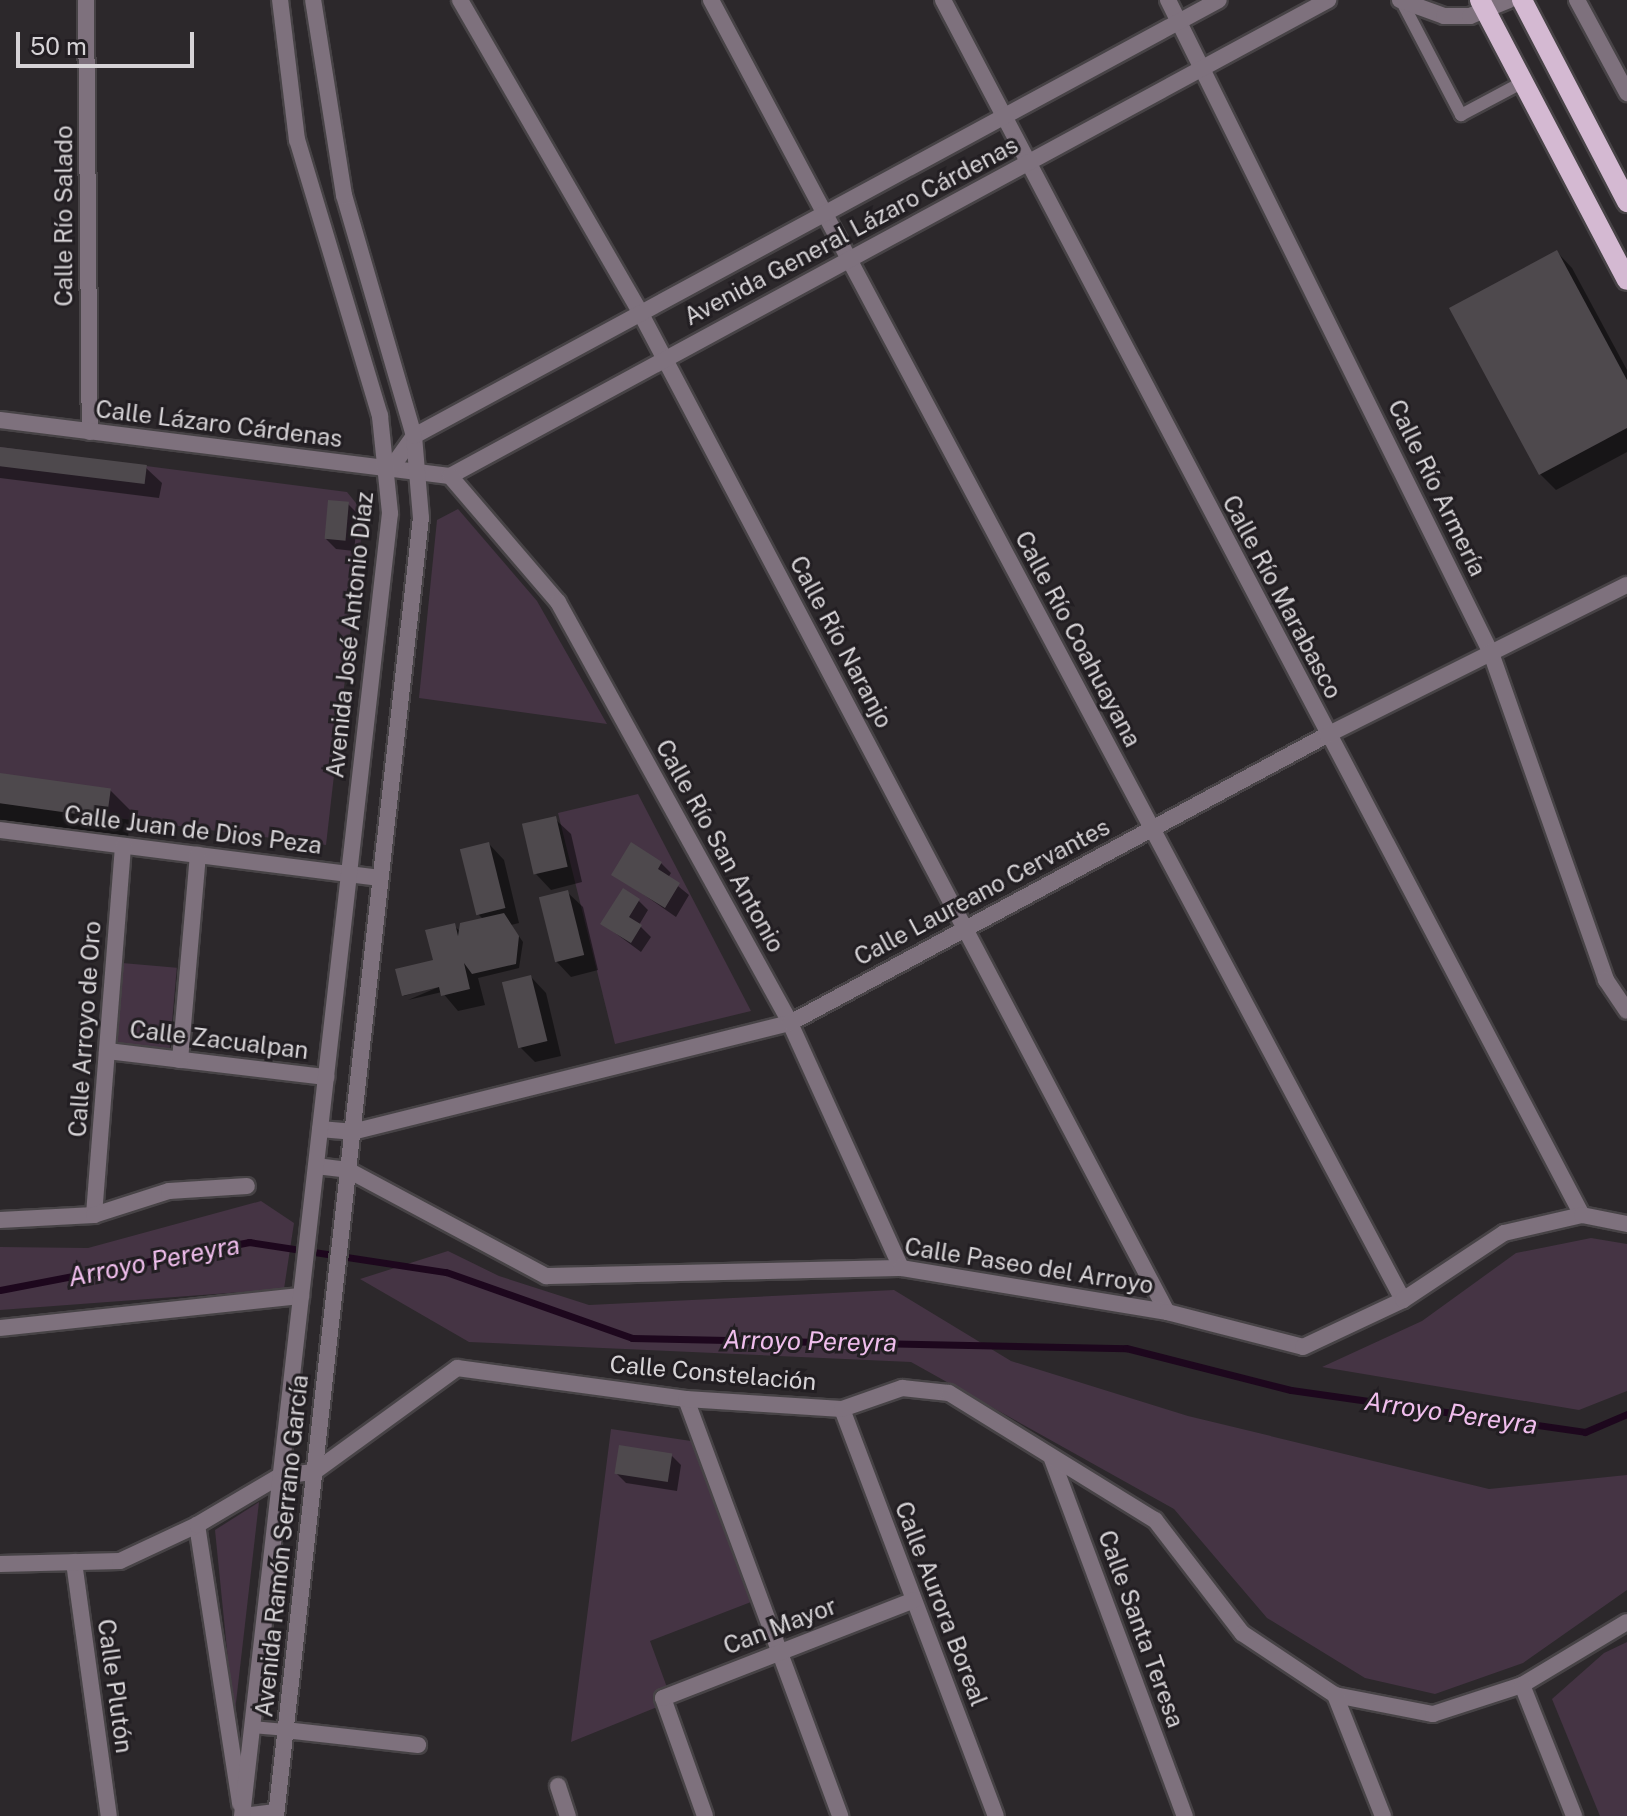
<!DOCTYPE html>
<html>
<head>
<meta charset="utf-8">
<style>
	body { margin:0 }
	#map { position:relative; width:1627px; height:1816px; overflow:hidden; background:#2c282b; font-family:"Public Sans",sans-serif }
	div>[style] { position:absolute }
	.green>* { inset:0; background:#453444; transform-origin:0 0 }
	.shadow>* { inset:0; background:#0007 }
	.stream>* { height:7px; margin:-3.5px; padding:0 3.5px; transform-origin:3.5px; border-radius:3.5px; background:#1d071d }
	.building>* { inset:0; background:#4e494d; transform-origin:0 0 }
	.roads { filter:drop-shadow(2px 0 #474346) drop-shadow(-2px 0 #474346) drop-shadow(0 2px #474346) drop-shadow(0 -2px #474346) }
	.service>* { height:12px; margin:-6px; padding:0 6px; transform-origin:6px; border-radius:6px; background:#7e717d }
	.pedestrian>* { height:16px; margin:-8px; padding:0 8px; transform-origin:8px; border-radius:8px; background:#7e717d }
	.minor>* { height:16px; margin:-8px; padding:0 8px; transform-origin:8px; border-radius:8px; background:#7e717d }
	.tertiary>* { height:16px; margin:-8px; padding:0 8px; transform-origin:8px; border-radius:8px; background:#7e717d }
	.primary>* { height:20px; margin:-10px; padding:0 10px; transform-origin:10px; border-radius:10px; background:#d4b9d2 }
	span { translate:-50% -50%; white-space:nowrap; text-align:center; line-height:1.15; -webkit-text-stroke:6px #221e22; paint-order:stroke }
	.street-label { font-size:24px; color:#d6d3d6 }
	.water-label { font-size:26px; color:#f0beed; font-style:italic }
	.scale { position:absolute; left:16px; top:32px; width:178px; height:36px; box-sizing:border-box; border:4px solid #d6d3d6; border-top:0; padding-left:10px; font-size:24px; line-height:28px; white-space:nowrap; color:#d6d3d6; -webkit-text-stroke:6px #221e22; paint-order:stroke }
</style>
</head>
<body>
<div id="map">
	<div class="green">
		<i style="clip-path:polygon(0 447px,347px 492px,364px 513px,326px 845px,0 803px)"></i>
		<i style="clip-path:polygon(458px 509px,537px 601px,607px 724px,419px 698px,437px 520px)"></i>
		<i style="clip-path:polygon(638px 794px,751px 1011px,615px 1044px,558px 813px)"></i>
		<i style="left:122px;top:963px;width:55px;height:82px;rotate:5deg"></i>
		<i style="clip-path:polygon(261px 1201px,294px 1223px,284px 1289px,0 1310px,0 1247px,88px 1248px)"></i>
		<i style="clip-path:polygon(1591px 1238px,1627px 1244px,1627px 1391px,1579px 1410px,1322px 1367px,1422px 1321px,1516px 1253px)"></i>
		<i style="clip-path:polygon(448px 1251px,499px 1276px,589px 1305px,894px 1290px,1011px 1361px,1188px 1416px,1489px 1489px,1627px 1475px,1627px 1590px,1523px 1663px,1435px 1694px,1365px 1678px,1267px 1618px,1174px 1509px,911px 1362px,469px 1342px,360px 1279px)"></i>
		<i style="clip-path:polygon(611px 1429px,691px 1441px,751px 1602px,650px 1641px,672px 1701px,571px 1742px)"></i>
		<i style="clip-path:polygon(259px 1502px,234px 1720px,215px 1530px)"></i>
		<i style="clip-path:polygon(1627px 1642px,1627px 1816px,1600px 1816px,1552px 1699px,1604px 1653px)"></i>
	</div>
	<div class="shadow">
		<i style="clip-path:polygon(1557px 252px,1572px 268px,1627px 370px,1627px 452px,1556px 490px,1540px 474px)"></i>
		<i style="clip-path:polygon(0 449px,146px 468px,162px 483px,159px 498px,0 478px)"></i>
		<i style="clip-path:polygon(348px 504px,358px 514px,354px 551px,336px 549px,326px 539px)"></i>
		<i style="clip-path:polygon(0 775px,110px 790px,131px 811px,128px 837px,0 820px)"></i>
		<i style="clip-path:polygon(555px 819px,571px 834px,582px 882px,551px 890px,536px 874px)"></i>
		<i style="clip-path:polygon(489px 844px,504px 860px,519px 923px,511px 925px,523px 942px,519px 968px,478px 978px,485px 1005px,458px 1011px,442px 992px,408px 1000px,448px 983px,404px 996px,398px 970px,435px 962px,454px 926px,461px 932px,484px 920px,478px 914px)"></i>
		<i style="clip-path:polygon(632px 845px,661px 863px,671px 873px,668px 878px,689px 895px,676px 917px,614px 874px)"></i>
		<i style="clip-path:polygon(567px 892px,583px 907px,598px 970px,571px 977px,556px 961px)"></i>
		<i style="clip-path:polygon(638px 900px,648px 910px,639px 925px,651px 937px,641px 952px,603px 924px)"></i>
		<i style="clip-path:polygon(531px 977px,546px 993px,561px 1056px,535px 1062px,520px 1047px)"></i>
		<i style="clip-path:polygon(671px 1455px,681px 1465px,677px 1491px,626px 1483px,616px 1473px)"></i>
	</div>
	<div class="stream">
		<i style="left:0;top:1290px;width:254px;rotate:-10.9deg"></i>
		<i style="left:249px;top:1242px;width:199px;rotate:8.7deg"></i>
		<i style="left:446px;top:1272px;width:197px;rotate:19.5deg"></i>
		<i style="left:632px;top:1338px;width:494px;rotate:1.2deg"></i>
		<i style="left:1126px;top:1348px;width:170px;rotate:14.3deg"></i>
		<i style="left:1291px;top:1390px;width:297px;rotate:8.1deg"></i>
		<i style="left:1585px;top:1432px;width:46px;rotate:-23.2deg"></i>
	</div>
	<div class="building">
		<i style="clip-path:polygon(1557px 250px,1627px 380px,1627px 428px,1539px 475px,1449px 308px)"></i>
		<i style="left:0;top:447px;width:148px;height:19px;rotate:7deg"></i>
		<i style="left:328px;top:500px;width:21px;height:39px;rotate:5deg"></i>
		<i style="left:0;top:773px;width:112px;height:30px;rotate:8deg"></i>
		<i style="left:556px;top:816px;width:52px;height:35px;rotate:77deg"></i>
		<i style="left:489px;top:842px;width:68px;height:30px;rotate:76deg"></i>
		<i style="clip-path:polygon(631px 842px,662px 862px,658px 869px,680px 883px,665px 908px,611px 875px)"></i>
		<i style="clip-path:polygon(623px 888px,640px 899px,629px 917px,642px 925px,631px 943px,600px 924px)"></i>
		<i style="left:568px;top:890px;width:67px;height:30px;rotate:76deg"></i>
		<i style="clip-path:polygon(504px 913px,519px 936px,516px 964px,472px 974px,464px 963px,470px 989px,441px 996px,439px 987px,402px 996px,395px 969px,433px 960px,425px 930px,455px 923px,458px 936px,460px 923px)"></i>
		<i style="left:531px;top:975px;width:68px;height:30px;rotate:76deg"></i>
		<i style="left:619px;top:1445px;width:54px;height:29px;rotate:9deg"></i>
	</div>
	<div class="roads">
		<div class="service">
			<i style="left:1401px;top:0;width:130px;rotate:62.4deg"></i>
			<i style="left:1461px;top:115px;width:70px;rotate:-28deg"></i>
			<i style="left:252px;top:1727px;width:33px;rotate:5deg"></i>
		</div>
		<div class="pedestrian">
			<i style="left:686px;top:1399px;width:445px;rotate:69.7deg"></i>
			<i style="left:197px;top:1525px;width:282px;rotate:81.2deg"></i>
			<i style="left:74px;top:1562px;width:256px;rotate:82.2deg"></i>
			<i style="left:663px;top:1698px;width:125px;rotate:70.4deg"></i>
			<i style="left:558px;top:1786px;width:32px;rotate:72deg"></i>
		</div>
		<div class="minor">
			<i style="left:86px;top:0;width:432px;rotate:89.5deg"></i>
			<i style="left:460px;top:0;width:362px;rotate:60deg"></i>
			<i style="left:641px;top:314px;width:1128px;rotate:62.21deg"></i>
			<i style="left:711px;top:0;width:1473px;rotate:61.97deg"></i>
			<i style="left:943px;top:0;width:1373px;rotate:62.26deg"></i>
			<i style="left:1168px;top:0;width:729px;rotate:63.68deg"></i>
			<i style="left:1491px;top:653px;width:347px;rotate:70.6deg"></i>
			<i style="left:1606px;top:980px;width:37px;rotate:56deg"></i>
			<i style="left:1400px;top:0;width:47px;rotate:20deg"></i>
			<i style="left:1444px;top:16px;width:26px"></i>
			<i style="left:1470px;top:16px;width:42px;rotate:-22.3deg"></i>
			<i style="left:1577px;top:0;width:106px;rotate:61.7deg"></i>
			<i style="left:0;top:420px;width:453px;rotate:7.1deg"></i>
			<i style="left:450px;top:476px;width:999px;rotate:-28.46deg"></i>
			<i style="left:389px;top:471px;width:43px;rotate:-54.5deg"></i>
			<i style="left:414px;top:436px;width:915px;rotate:-28.44deg"></i>
			<i style="left:450px;top:476px;width:166px;rotate:49.4deg"></i>
			<i style="left:558px;top:602px;width:481px;rotate:61.1deg"></i>
			<i style="left:790px;top:1023px;width:269px;rotate:65.6deg"></i>
			<i style="left:0;top:830px;width:383px;rotate:7.2deg"></i>
			<i style="left:107px;top:1051px;width:221px;rotate:6.8deg"></i>
			<i style="left:180px;top:1060px;width:206px;rotate:-85deg"></i>
			<i style="left:320px;top:1129px;width:32px;rotate:5deg"></i>
			<i style="left:352px;top:1132px;width:451px;rotate:-14deg"></i>
			<i style="left:790px;top:1023px;width:609px;rotate:-28.21deg"></i>
			<i style="left:1327px;top:735px;width:335px;rotate:-26.6deg"></i>
			<i style="left:316px;top:1166px;width:32px;rotate:7deg"></i>
			<i style="left:348px;top:1170px;width:225px;rotate:28.2deg"></i>
			<i style="left:546px;top:1276px;width:355px;rotate:-1.3deg"></i>
			<i style="left:901px;top:1268px;width:270px;rotate:9.4deg"></i>
			<i style="left:1167px;top:1312px;width:140px;rotate:14.4deg"></i>
			<i style="left:1303px;top:1347px;width:110px;rotate:-25.2deg"></i>
			<i style="left:1403px;top:1300px;width:121px;rotate:-33.6deg"></i>
			<i style="left:1504px;top:1233px;width:80px;rotate:-13deg"></i>
			<i style="left:1582px;top:1215px;width:46px;rotate:11.3deg"></i>
			<i style="left:94px;top:1215px;width:370px;rotate:-85.5deg"></i>
			<i style="left:0;top:1220px;width:94px;rotate:-3deg"></i>
			<i style="left:94px;top:1215px;width:79px;rotate:-17.7deg"></i>
			<i style="left:169px;top:1191px;width:78px;rotate:-3.7deg"></i>
			<i style="left:0;top:1328px;width:303px;rotate:-6.1deg"></i>
			<i style="left:842px;top:1409px;width:435px;rotate:69.3deg"></i>
			<i style="left:1052px;top:1459px;width:381px;rotate:69.6deg"></i>
			<i style="left:0;top:1564px;width:120px;rotate:-1.4deg"></i>
			<i style="left:120px;top:1561px;width:85px;rotate:-25.1deg"></i>
			<i style="left:197px;top:1525px;width:96px;rotate:-30.6deg"></i>
			<i style="left:280px;top:1476px;width:34px;rotate:-7deg"></i>
			<i style="left:314px;top:1472px;width:177px;rotate:-36deg"></i>
			<i style="left:457px;top:1368px;width:231px;rotate:7.7deg"></i>
			<i style="left:686px;top:1399px;width:156px;rotate:3.7deg"></i>
			<i style="left:842px;top:1409px;width:64px;rotate:-19.3deg"></i>
			<i style="left:902px;top:1388px;width:47px;rotate:6.1deg"></i>
			<i style="left:949px;top:1393px;width:242px;rotate:31.7deg"></i>
			<i style="left:1155px;top:1520px;width:143px;rotate:52.4deg"></i>
			<i style="left:1242px;top:1633px;width:112px;rotate:33.7deg"></i>
			<i style="left:1335px;top:1695px;width:100px;rotate:11deg"></i>
			<i style="left:1433px;top:1714px;width:94px;rotate:-18deg"></i>
			<i style="left:1522px;top:1685px;width:122px;rotate:-31deg"></i>
			<i style="left:1522px;top:1685px;width:141px;rotate:68.3deg"></i>
			<i style="left:1335px;top:1695px;width:130px;rotate:68.4deg"></i>
			<i style="left:663px;top:1698px;width:269px;rotate:-21.3deg"></i>
			<i style="left:285px;top:1730px;width:134px;rotate:6.4deg"></i>
			<i style="left:243px;top:1816px;width:33px;rotate:-7deg"></i>
		</div>
		<div class="tertiary">
			<i style="left:242px;top:1816px;width:1311px;rotate:-83.52deg"></i>
			<i style="left:390px;top:513px;width:98px;rotate:-95.9deg"></i>
			<i style="left:380px;top:416px;width:288px;rotate:-106.7deg"></i>
			<i style="left:297px;top:140px;width:141px;rotate:-96.9deg"></i>
			<i style="left:276px;top:1816px;width:1306px;rotate:-83.63deg"></i>
			<i style="left:421px;top:518px;width:82px;rotate:-94.9deg"></i>
			<i style="left:414px;top:436px;width:251px;rotate:-106.2deg"></i>
			<i style="left:344px;top:195px;width:197px;rotate:-99deg"></i>
		</div>
		<div class="primary">
			<i style="left:1480px;top:0;width:316px;rotate:62.3deg"></i>
			<i style="left:1522px;top:0;width:228px;rotate:62.5deg"></i>
		</div>
	</div>
	<div class="street-label">
		<span style="left:64px;top:216px;rotate:-90deg">Calle Río Salado</span>
		<span style="left:851px;top:231px;rotate:-28deg">Avenida General Lázaro Cárdenas</span>
		<span style="left:219px;top:424px;rotate:7deg">Calle Lázaro Cárdenas</span>
		<span style="left:1437px;top:488px;rotate:64deg">Calle Río Armería</span>
		<span style="left:1282px;top:597px;rotate:62deg">Calle Río Marabasco</span>
		<span style="left:350px;top:635px;rotate:-84deg">Avenida José Antonio Díaz</span>
		<span style="left:1078px;top:639px;rotate:62deg">Calle Río Coahuayana</span>
		<span style="left:841px;top:642px;rotate:62deg">Calle Río Naranjo</span>
		<span style="left:193px;top:830px;rotate:7deg">Calle Juan de Dios Peza</span>
		<span style="left:720px;top:846px;rotate:61deg">Calle Río San Antonio</span>
		<span style="left:982px;top:892px;rotate:-28deg">Calle Laureano Cervantes</span>
		<span style="left:85px;top:1029px;rotate:-86deg">Calle Arroyo de Oro</span>
		<span style="left:219px;top:1040px;rotate:7deg">Calle Zacualpan</span>
		<span style="left:1029px;top:1266px;rotate:9deg">Calle Paseo del Arroyo</span>
		<span style="left:713px;top:1373px;rotate:5deg">Calle Constelación</span>
		<span style="left:282px;top:1546px;rotate:-84deg">Avenida Ramón Serrano García</span>
		<span style="left:941px;top:1604px;rotate:69deg">Calle Aurora Boreal</span>
		<span style="left:780px;top:1626px;rotate:-21deg">Can Mayor</span>
		<span style="left:1141px;top:1629px;rotate:70deg">Calle Santa Teresa</span>
		<span style="left:115px;top:1686px;rotate:82deg">Calle Plutón</span>
	</div>
	<div class="water-label">
		<span style="left:154px;top:1261px;rotate:-11deg">Arroyo Pereyra</span>
		<span style="left:810px;top:1341px;rotate:1deg">Arroyo Pereyra</span>
		<span style="left:1451px;top:1413px;rotate:8deg">Arroyo Pereyra</span>
	</div>
	<div class="scale">50 m</div>
</div>
</body>
</html>
